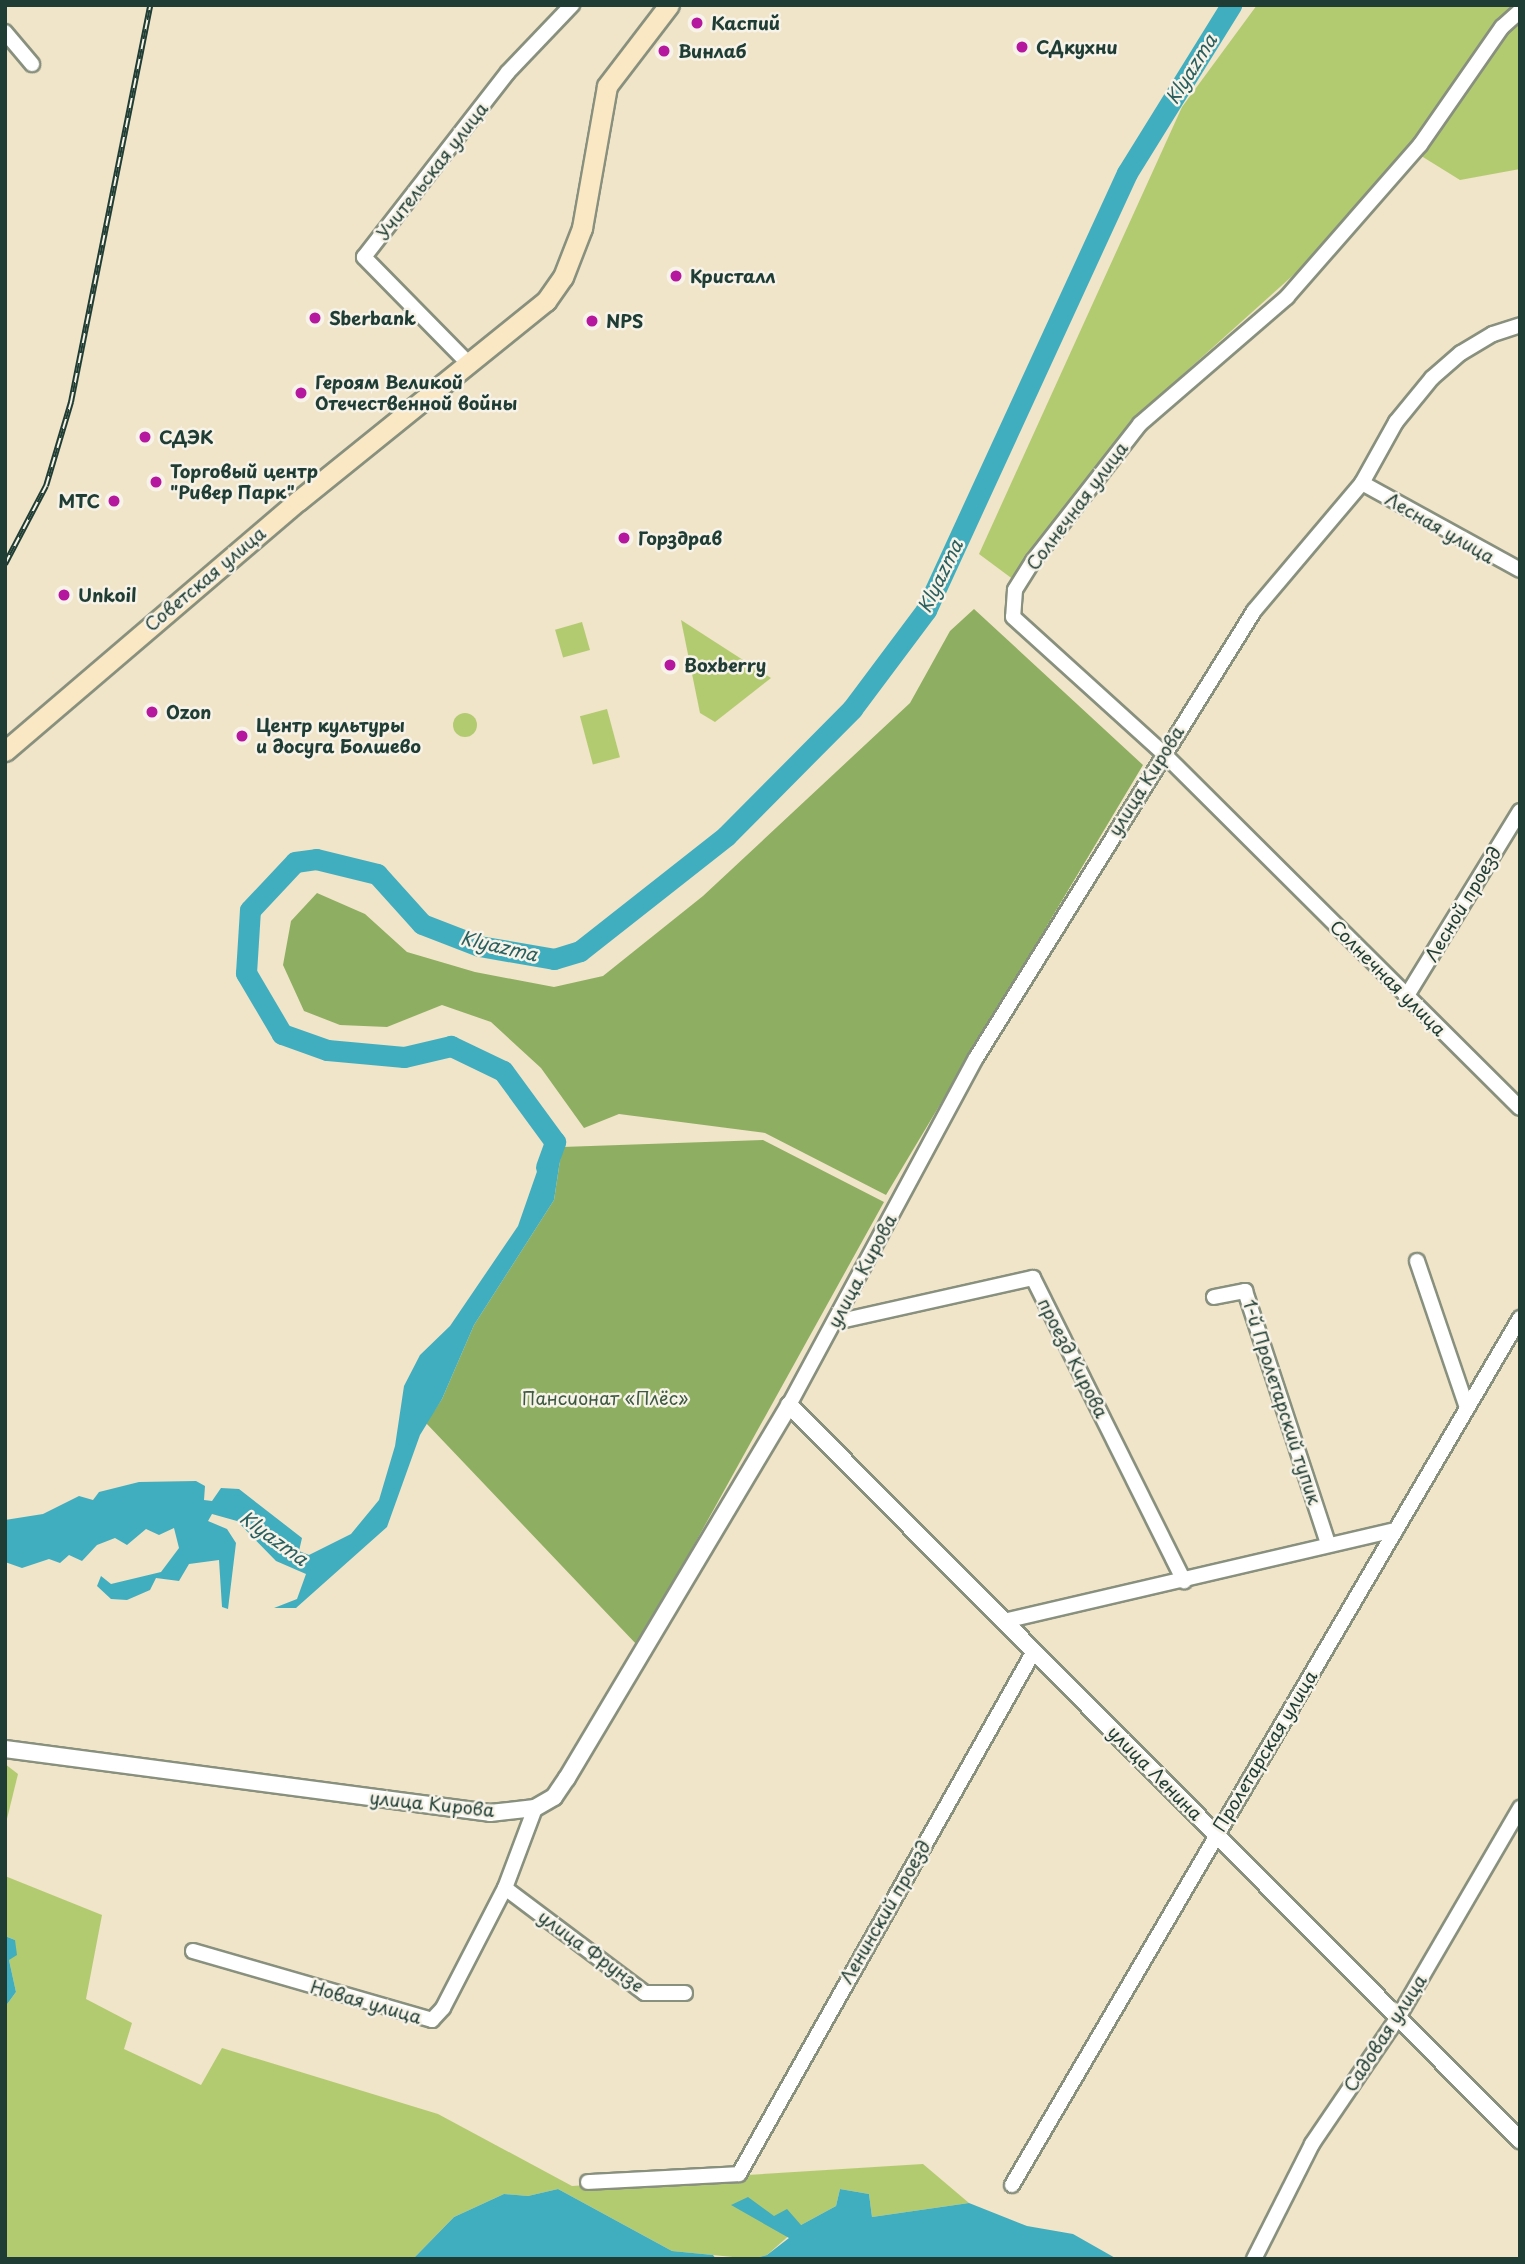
<!DOCTYPE html>
<html>
<head>
<meta charset="utf-8">
<style>
	body { margin:0 }
	#map { position:relative; width:1525px; height:2264px; overflow:hidden; background:#f0e4c9; font-family:"Playpen Sans",sans-serif }
	div>[style] { position:absolute }
	.green>* { inset:0; background:#b3cb70; transform-origin:0 0 }
	.round { border-radius:50% }
	.forest>* { inset:0; background:#8eaf62 }
	.water>* { inset:0; background:#41aebf }
	.river>* { height:21px; margin:-10.5px; padding:0 10.5px; transform-origin:10.5px; border-radius:10.5px; background:#41aebf }
	.roads { filter:drop-shadow(2px 0 #88907e) drop-shadow(-2px 0 #88907e) drop-shadow(0 2px #88907e) drop-shadow(0 -2px #88907e) }
	.minor>* { height:14px; margin:-7px; padding:0 7px; transform-origin:7px; border-radius:7px; background:#fff }
	.tertiary>* { height:16px; margin:-8px; padding:0 8px; transform-origin:8px; border-radius:8px; background:#fff }
	.secondary>* { height:19px; margin:-9.5px; padding:0 9.5px; transform-origin:9.5px; border-radius:9.5px; background:#fae7c3 }
	.rail>* { height:6px; margin-top:-3px; transform-origin:0; background:repeating-linear-gradient(90deg,#f7f3e8 0 10px,#1f3d34 0 20px); box-sizing:border-box; border-block:2px solid #1f3d34 }
	.dots>* { width:19px; height:19px; translate:-50% -50%; box-sizing:border-box; border:4px solid #f7f3e8; border-radius:50% }
	span { translate:-50% -50%; white-space:nowrap; text-align:center; line-height:1.15; -webkit-text-stroke:5px #f7f3e8; paint-order:stroke }
	.poi-label { font-size:18px; color:#1f3d34; font-weight:700 }
	.left { translate:0 -50%; text-align:left }
	.right { translate:-100% -50%; text-align:right }
	.street-label { font-size:18px; color:#1f3d34 }
	.park-label { font-size:18px; color:#3d5940 }
	.water-label { font-size:19px; color:#295f5e; font-style:italic }
	.frame { position:absolute; inset:0; border:7px solid #1f3d34; pointer-events:none }
</style>
</head>
<body>
<div id="map">
	<div class="green">
		<i style="clip-path:polygon(1257px 5px,1520px 5px,1520px 169px,1460px 180px,1410px 149px,1319px 252px,1132px 420px,1014px 580px,979px 554px,1182px 107px)"></i>
		<i style="clip-path:polygon(681px 620px,771px 678px,715px 722px,700px 713px)"></i>
		<i style="left:582px;top:622px;width:29px;height:28px;rotate:74deg"></i>
		<i style="left:607px;top:709px;width:50px;height:28px;rotate:75deg"></i>
		<i class="round" style="left:453px;top:713px;width:24px;height:24px"></i>
		<i style="clip-path:polygon(5px 1764px,18px 1774px,5px 1827px)"></i>
		<i style="clip-path:polygon(5px 1876px,102px 1915px,86px 1999px,132px 2023px,124px 2049px,201px 2085px,222px 2048px,438px 2114px,572px 2186px,923px 2164px,969px 2203px,872px 2217px,869px 2194px,840px 2189px,836px 2206px,801px 2225px,767px 2255px,753px 2259px,672px 2251px,558px 2189px,528px 2196px,504px 2194px,454px 2217px,413px 2259px,5px 2259px,5px 2007px,16px 1992px,9px 1960px,15px 1940px,5px 1936px)"></i>
	</div>
	<div class="forest">
		<i style="clip-path:polygon(974px 609px,1143px 765px,886px 1195px,765px 1133px,619px 1114px,584px 1128px,541px 1068px,491px 1022px,442px 1005px,387px 1027px,340px 1025px,304px 1011px,283px 965px,291px 921px,317px 893px,365px 914px,407px 952px,475px 972px,554px 987px,603px 976px,703px 896px,910px 703px,950px 631px)"></i>
		<i style="clip-path:polygon(763px 1140px,884px 1202px,638px 1646px,426px 1423px,442px 1399px,474px 1325px,554px 1200px,562px 1147px)"></i>
	</div>
	<div class="water">
		<i style="clip-path:polygon(549px 1137px,562px 1147px,554px 1200px,474px 1325px,442px 1399px,420px 1435px,387px 1527px,296px 1608px,274px 1608px,297px 1599px,306px 1574px,276px 1561px,237px 1521px,212px 1514px,208px 1521px,227px 1529px,236px 1543px,228px 1609px,222px 1607px,219px 1560px,189px 1564px,179px 1581px,156px 1578px,150px 1590px,127px 1600px,111px 1599px,97px 1586px,101px 1576px,111px 1584px,161px 1572px,179px 1548px,174px 1528px,159px 1535px,146px 1529px,127px 1545px,115px 1538px,97px 1545px,82px 1561px,69px 1555px,60px 1563px,49px 1559px,22px 1568px,5px 1562px,5px 1520px,43px 1514px,79px 1496px,93px 1500px,99px 1492px,139px 1482px,196px 1481px,205px 1486px,204px 1500px,212px 1501px,221px 1488px,239px 1489px,302px 1538px,299px 1551px,309px 1555px,351px 1534px,379px 1500px,395px 1446px,404px 1386px,420px 1355px,450px 1326px,518px 1226px)"></i>
		<i style="clip-path:polygon(5px 1936px,15px 1940px,17px 1955px,9px 1960px,16px 1992px,5px 2007px)"></i>
		<i style="clip-path:polygon(558px 2189px,672px 2251px,713px 2255px,716px 2259px,413px 2259px,454px 2217px,504px 2194px,528px 2196px)"></i>
		<i style="clip-path:polygon(840px 2189px,869px 2194px,872px 2217px,969px 2203px,1027px 2226px,1073px 2234px,1117px 2259px,753px 2259px,767px 2255px,789px 2238px,731px 2205px,748px 2197px,774px 2216px,787px 2209px,801px 2225px,836px 2206px)"></i>
	</div>
	<div class="river">
		<i style="left:546px;top:1167px;width:27px;rotate:-70deg"></i>
		<i style="left:555px;top:1142px;width:88px;rotate:-126.2deg"></i>
		<i style="left:503px;top:1071px;width:58px;rotate:-154.3deg"></i>
		<i style="left:451px;top:1046px;width:48px;rotate:166.8deg"></i>
		<i style="left:404px;top:1057px;width:77px;rotate:-174.8deg"></i>
		<i style="left:327px;top:1050px;width:48px;rotate:-160.4deg"></i>
		<i style="left:282px;top:1034px;width:71px;rotate:-120.5deg"></i>
		<i style="left:246px;top:973px;width:63px;rotate:-86.4deg"></i>
		<i style="left:250px;top:910px;width:66px;rotate:-46.8deg"></i>
		<i style="left:295px;top:862px;width:21px;rotate:-8deg"></i>
		<i style="left:316px;top:859px;width:63px;rotate:13.8deg"></i>
		<i style="left:377px;top:874px;width:67px;rotate:48deg"></i>
		<i style="left:422px;top:924px;width:61px;rotate:21.1deg"></i>
		<i style="left:479px;top:946px;width:76px;rotate:9.8deg"></i>
		<i style="left:554px;top:959px;width:27px;rotate:-17deg"></i>
		<i style="left:580px;top:951px;width:186px;rotate:-38.2deg"></i>
		<i style="left:726px;top:836px;width:179px;rotate:-45.2deg"></i>
		<i style="left:852px;top:709px;width:124px;rotate:-53.2deg"></i>
		<i style="left:926px;top:610px;width:481px;rotate:-65.3deg"></i>
		<i style="left:1127px;top:173px;width:198px;rotate:-58.2deg"></i>
	</div>
	<div class="roads">
		<div class="minor">
			<i style="left:1520px;top:11px;width:24px;rotate:138deg"></i>
			<i style="left:1502px;top:27px;width:144px;rotate:124.8deg"></i>
			<i style="left:1420px;top:145px;width:202px;rotate:131.2deg"></i>
			<i style="left:1287px;top:297px;width:194px;rotate:139.2deg"></i>
			<i style="left:1140px;top:424px;width:174px;rotate:128deg"></i>
			<i style="left:1033px;top:561px;width:34px;rotate:122deg"></i>
			<i style="left:1015px;top:590px;width:27px;rotate:94deg"></i>
			<i style="left:1013px;top:617px;width:202px;rotate:42.2deg"></i>
			<i style="left:1163px;top:753px;width:503px;rotate:44.84deg"></i>
			<i style="left:5px;top:32px;width:42px;rotate:49.8deg"></i>
			<i style="left:469px;top:364px;width:150px;rotate:-134.5deg"></i>
			<i style="left:364px;top:257px;width:234px;rotate:-52.1deg"></i>
			<i style="left:508px;top:72px;width:93px;rotate:-46.3deg"></i>
			<i style="left:1362px;top:483px;width:180px;rotate:28.8deg"></i>
			<i style="left:1406px;top:997px;width:218px;rotate:-58.5deg"></i>
			<i style="left:1417px;top:1261px;width:155px;rotate:71.2deg"></i>
			<i style="left:1214px;top:1297px;width:32px;rotate:-11deg"></i>
			<i style="left:1245px;top:1291px;width:265px;rotate:71.8deg"></i>
			<i style="left:836px;top:1322px;width:202px;rotate:-12.6deg"></i>
			<i style="left:1033px;top:1278px;width:339px;rotate:63.5deg"></i>
			<i style="left:789px;top:1405px;width:394px;rotate:-61.7deg"></i>
			<i style="left:976px;top:1058px;width:526px;rotate:-58.12deg"></i>
			<i style="left:1254px;top:611px;width:167px;rotate:-49.8deg"></i>
			<i style="left:1362px;top:483px;width:70px;rotate:-60.9deg"></i>
			<i style="left:1396px;top:422px;width:57px;rotate:-50.7deg"></i>
			<i style="left:1432px;top:378px;width:38px;rotate:-41deg"></i>
			<i style="left:1461px;top:353px;width:37px;rotate:-31deg"></i>
			<i style="left:1493px;top:334px;width:28px;rotate:-18deg"></i>
			<i style="left:1004px;top:1621px;width:402px;rotate:-13.1deg"></i>
			<i style="left:505px;top:1888px;width:175px;rotate:36.9deg"></i>
			<i style="left:645px;top:1993px;width:40px"></i>
			<i style="left:193px;top:1951px;width:249px;rotate:16.1deg"></i>
			<i style="left:432px;top:2020px;width:16px;rotate:-47deg"></i>
			<i style="left:443px;top:2008px;width:135px;rotate:-62.7deg"></i>
			<i style="left:505px;top:1888px;width:85px;rotate:-69.4deg"></i>
			<i style="left:588px;top:2182px;width:151px;rotate:-3deg"></i>
			<i style="left:739px;top:2174px;width:600px;rotate:-60.57deg"></i>
			<i style="left:1012px;top:2185px;width:1005px;rotate:-59.63deg"></i>
			<i style="left:1254px;top:2259px;width:129px;rotate:-63.2deg"></i>
			<i style="left:1312px;top:2144px;width:155px;rotate:-55.8deg"></i>
			<i style="left:1399px;top:2016px;width:241px;rotate:-59.8deg"></i>
		</div>
		<div class="tertiary">
			<i style="left:5px;top:1749px;width:489px;rotate:7.5deg"></i>
			<i style="left:490px;top:1813px;width:45px;rotate:-6.3deg"></i>
			<i style="left:535px;top:1808px;width:22px;rotate:-30deg"></i>
			<i style="left:554px;top:1797px;width:23px;rotate:-56deg"></i>
			<i style="left:567px;top:1778px;width:434px;rotate:-59.2deg"></i>
			<i style="left:789px;top:1405px;width:1037px;rotate:45.16deg"></i>
		</div>
		<div class="secondary">
			<i style="left:5px;top:751px;width:385px;rotate:-40.5deg"></i>
			<i style="left:298px;top:501px;width:319px;rotate:-38.9deg"></i>
			<i style="left:546px;top:301px;width:29px;rotate:-55deg"></i>
			<i style="left:563px;top:277px;width:53px;rotate:-68.8deg"></i>
			<i style="left:582px;top:228px;width:144px;rotate:-80deg"></i>
			<i style="left:607px;top:86px;width:102px;rotate:-52.6deg"></i>
		</div>
	</div>
	<div class="rail">
		<i style="left:5px;top:564px;width:88px;rotate:-62.3deg"></i>
		<i style="left:46px;top:486px;width:88px;rotate:-73.4deg"></i>
		<i style="left:71px;top:402px;width:405px;rotate:-78.7deg"></i>
	</div>
	<div class="dots">
		<i style="left:697px;top:23px;background:#b5179e"></i>
		<i style="left:1022px;top:47px;background:#b5179e"></i>
		<i style="left:664px;top:51px;background:#b5179e"></i>
		<i style="left:676px;top:276px;background:#b5179e"></i>
		<i style="left:315px;top:318px;background:#b5179e"></i>
		<i style="left:592px;top:321px;background:#b5179e"></i>
		<i style="left:301px;top:393px;background:#b5179e"></i>
		<i style="left:145px;top:437px;background:#b5179e"></i>
		<i style="left:156px;top:482px;background:#b5179e"></i>
		<i style="left:114px;top:501px;background:#b5179e"></i>
		<i style="left:624px;top:538px;background:#b5179e"></i>
		<i style="left:64px;top:595px;background:#b5179e"></i>
		<i style="left:670px;top:665px;background:#b5179e"></i>
		<i style="left:152px;top:712px;background:#b5179e"></i>
		<i style="left:242px;top:736px;background:#b5179e"></i>
	</div>
	<div class="poi-label">
		<span class="left" style="left:711px;top:23px">Каспий</span>
		<span class="left" style="left:1036px;top:47px">СДкухни</span>
		<span class="left" style="left:678px;top:51px">Винлаб</span>
		<span class="left" style="left:690px;top:276px">Кристалл</span>
		<span class="left" style="left:329px;top:318px">Sberbank</span>
		<span class="left" style="left:606px;top:321px">NPS</span>
		<span class="left" style="left:315px;top:393px">Героям Великой<br>Отечественной войны</span>
		<span class="left" style="left:159px;top:437px">СДЭК</span>
		<span class="left" style="left:170px;top:482px">Торговый центр<br>"Ривер Парк"</span>
		<span class="right" style="left:100px;top:501px">МТС</span>
		<span class="left" style="left:638px;top:538px">Горздрав</span>
		<span class="left" style="left:78px;top:595px">Unkoil</span>
		<span class="left" style="left:684px;top:665px">Boxberry</span>
		<span class="left" style="left:166px;top:712px">Ozon</span>
		<span class="left" style="left:256px;top:736px">Центр культуры<br>и досуга Болшево</span>
	</div>
	<div class="street-label">
		<span style="left:432px;top:171px;rotate:-52deg">Учительская улица</span>
		<span style="left:1077px;top:506px;rotate:-53deg">Солнечная улица</span>
		<span style="left:1440px;top:528px;rotate:30deg">Лесная улица</span>
		<span style="left:205px;top:579px;rotate:-40deg">Советская улица</span>
		<span style="left:1146px;top:781px;rotate:-58deg">улица Кирова</span>
		<span style="left:1463px;top:904px;rotate:-59deg">Лесной проезд</span>
		<span style="left:1388px;top:978px;rotate:45deg">Солнечная улица</span>
		<span style="left:862px;top:1271px;rotate:-62deg">улица Кирова</span>
		<span style="left:1073px;top:1358px;rotate:63deg">проезд Кирова</span>
		<span style="left:1282px;top:1402px;rotate:72deg">1-й Пролетарский тупик</span>
		<span style="left:1265px;top:1751px;rotate:-59deg">Пролетарская улица</span>
		<span style="left:1155px;top:1773px;rotate:45deg">улица Ленина</span>
		<span style="left:432px;top:1804px;rotate:6deg">улица Кирова</span>
		<span style="left:885px;top:1912px;rotate:-60deg">Ленинский проезд</span>
		<span style="left:591px;top:1951px;rotate:36deg">улица Фрунзе</span>
		<span style="left:366px;top:2002px;rotate:16deg">Новая улица</span>
		<span style="left:1385px;top:2033px;rotate:-57deg">Садовая улица</span>
	</div>
	<div class="park-label">
		<span style="left:605px;top:1398px">Пансионат «Плёс»</span>
	</div>
	<div class="water-label">
		<span style="left:1191px;top:69px;rotate:-58deg">Klyazma</span>
		<span style="left:940px;top:576px;rotate:-64deg">Klyazma</span>
		<span style="left:499px;top:946px;rotate:13deg">Klyazma</span>
		<span style="left:274px;top:1538px;rotate:36deg">Klyazma</span>
	</div>
	<div class="frame"></div>
</div>
</body>
</html>
